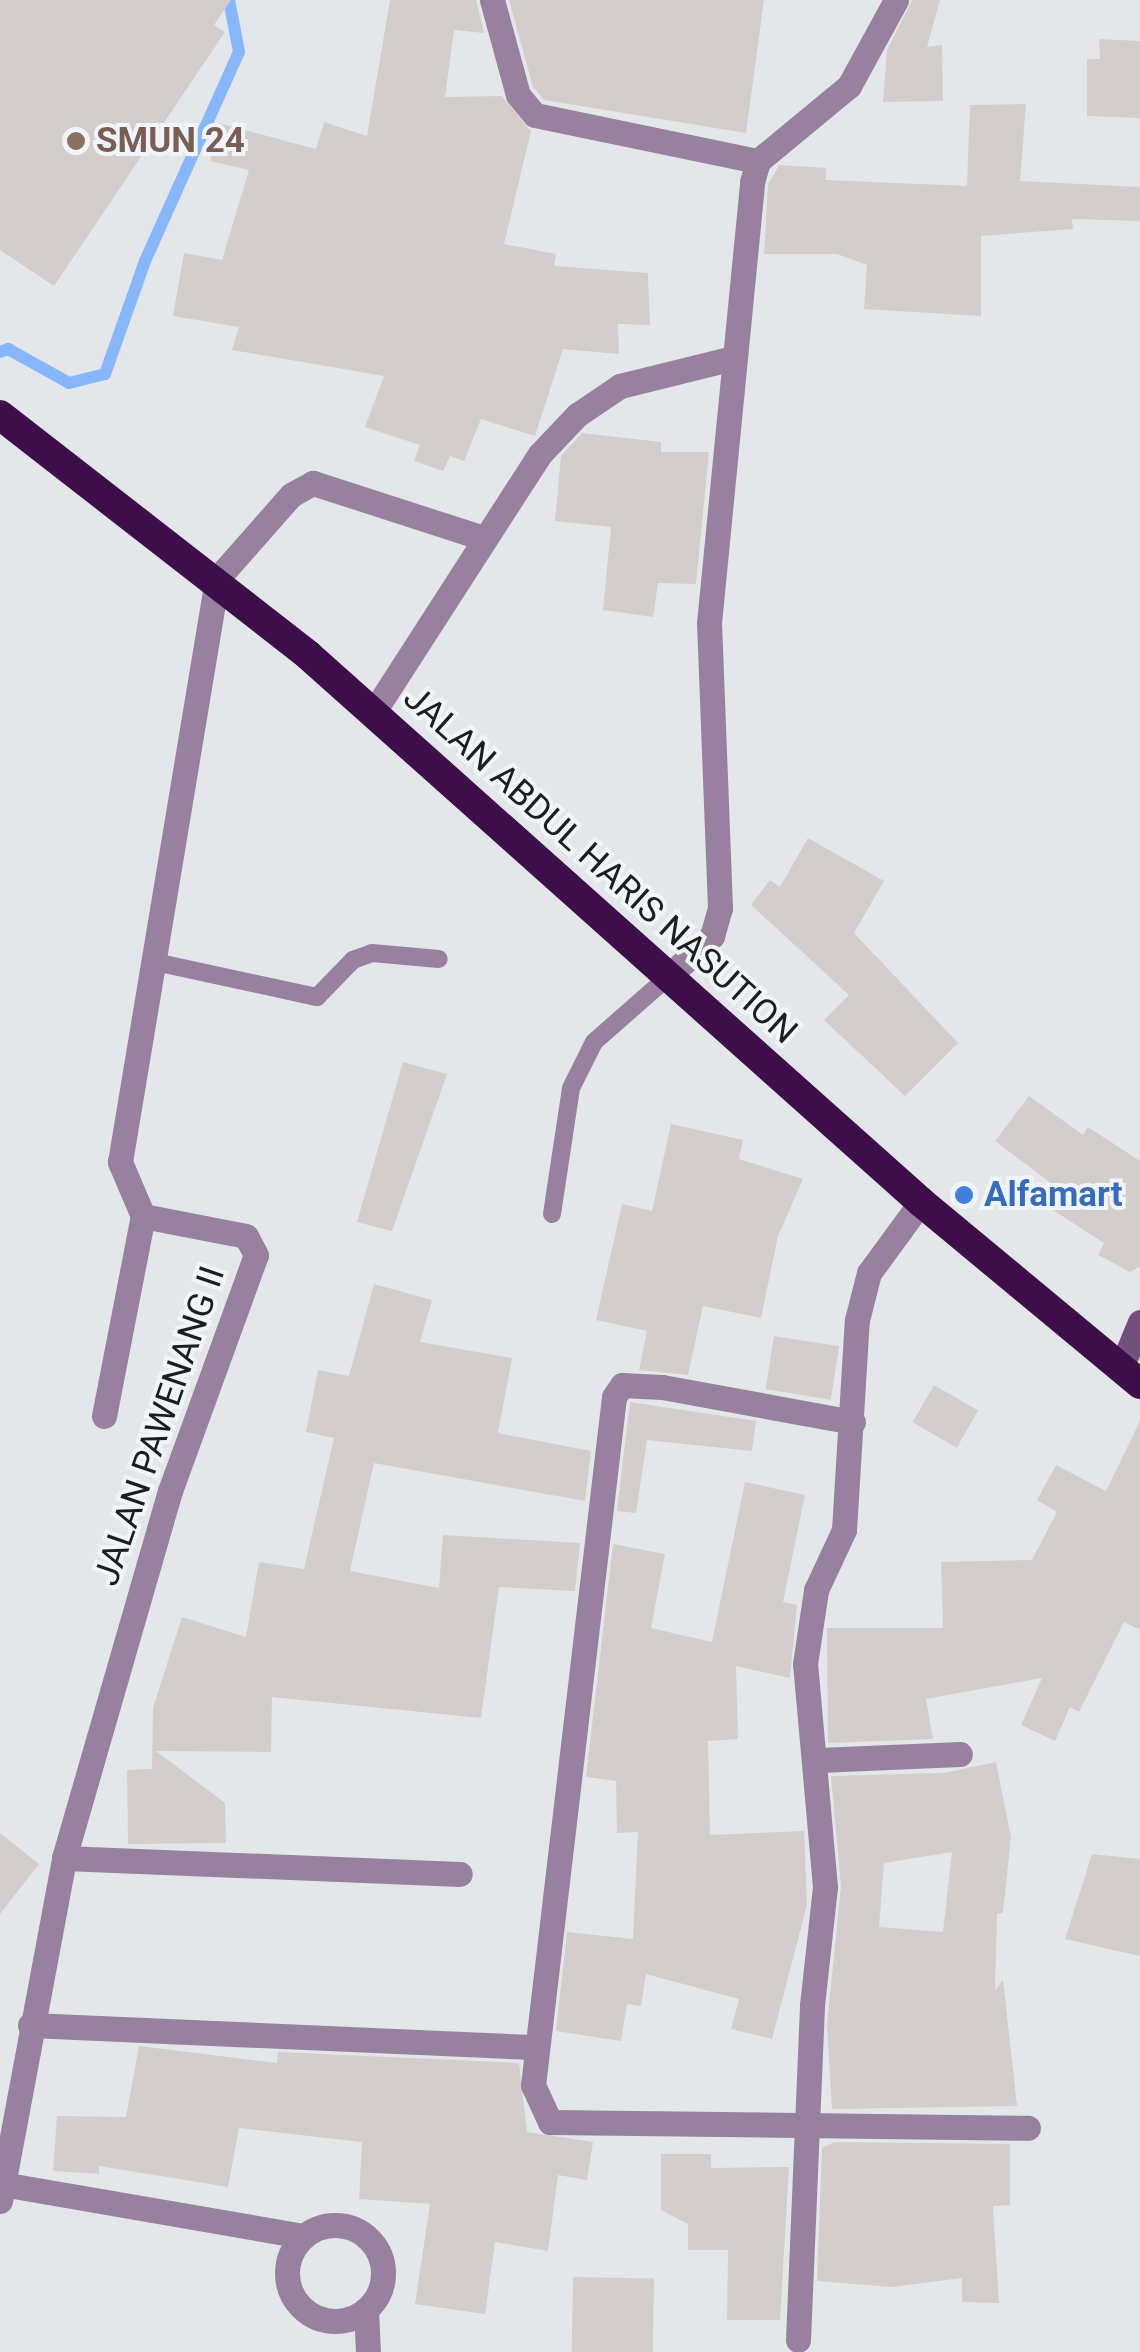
<!DOCTYPE html>
<html>
<head>
<meta charset="utf-8">
<style>
	body { margin:0 }
	#map { position:relative; width:1140px; height:2352px; overflow:hidden; background:#e3e7ea; font-family:Roboto,sans-serif }
	div>[style] { position:absolute }
	.stream>* { height:12px; margin:-6px; padding:0 6px; transform-origin:6px; border-radius:6px; background:#88b6fb }
	.building>* { inset:0; background:#d3cecc; transform-origin:0 0 }
	.lane>* { height:18px; margin:-9px; padding:0 9px; transform-origin:9px; border-radius:9px; background:#98819e }
	.street>* { height:25px; margin:-12.5px; padding:0 12.5px; transform-origin:12.5px; border-radius:12.5px; background:#98819e }
	.street>.ring { margin:-12.5px; padding:0; box-sizing:content-box; background:none; border:25px solid #98819e; border-radius:50% }
	.secondary>* { height:25px; margin:-12.5px; padding:0 12.5px; transform-origin:12.5px; border-radius:12.5px; background:#71517b }
	.highway>* { height:30px; margin:-15px; padding:0 15px; transform-origin:15px; border-radius:15px; background:#3e0e4a }
	.dots>* { width:28px; height:28px; translate:-50% -50%; box-sizing:border-box; border:5px solid #f1f4f8; border-radius:50% }
	span { translate:-50% -50%; white-space:nowrap; text-align:center; line-height:1.15; -webkit-text-stroke:8px #f1f4f8; paint-order:stroke }
	.education-label { font-size:35px; color:#785e54; font-weight:700 }
	.left { translate:0 -50%; text-align:left }
	.street-label { font-size:35px; color:#1b1d1e }
	.shop-label { font-size:35px; color:#366cbe; font-weight:700 }
</style>
</head>
<body>
<div id="map">
	<div class="stream">
		<i style="left:0;top:352px;width:9px;rotate:-21deg"></i>
		<i style="left:8px;top:349px;width:70px;rotate:29.1deg"></i>
		<i style="left:69px;top:383px;width:37px;rotate:-14deg"></i>
		<i style="left:105px;top:374px;width:120px;rotate:-70.5deg"></i>
		<i style="left:145px;top:261px;width:229px;rotate:-65.8deg"></i>
		<i style="left:239px;top:52px;width:53px;rotate:-100.9deg"></i>
	</div>
	<div class="building">
		<i style="clip-path:polygon(0 0,231px 0,214px 25px,225px 32px,54px 286px,0 250px)"></i>
		<i style="clip-path:polygon(390px 0,476px 0,484px 33px,454px 30px,445px 97px,502px 96px,531px 131px,504px 244px,556px 254px,554px 266px,648px 273px,650px 325px,618px 324px,619px 354px,563px 349px,535px 436px,481px 419px,464px 461px,450px 456px,443px 471px,414px 461px,420px 445px,365px 427px,384px 376px,232px 350px,239px 327px,173px 316px,184px 253px,222px 260px,249px 170px,210px 161px,219px 123px,316px 149px,324px 122px,367px 136px)"></i>
		<i style="clip-path:polygon(509px 0,764px 0,746px 133px,544px 100px,533px 87px)"></i>
		<i style="clip-path:polygon(912px 0,940px 0,927px 47px,942px 45px,943px 101px,883px 102px,887px 50px)"></i>
		<i style="clip-path:polygon(1099px 39px,1140px 41px,1140px 118px,1087px 116px,1087px 59px,1100px 59px)"></i>
		<i style="clip-path:polygon(1026px 104px,1020px 181px,1140px 187px,1140px 221px,1072px 219px,1073px 229px,981px 236px,981px 316px,864px 309px,867px 265px,837px 254px,764px 254px,768px 185px,779px 165px,826px 168px,826px 180px,967px 186px,970px 105px)"></i>
		<i style="clip-path:polygon(582px 433px,661px 442px,661px 452px,709px 452px,696px 584px,658px 583px,653px 617px,603px 610px,611px 527px,555px 521px,561px 456px)"></i>
		<i style="clip-path:polygon(808px 838px,884px 881px,854px 933px,958px 1043px,905px 1096px,824px 1020px,849px 995px,751px 905px,770px 880px,780px 887px)"></i>
		<i style="clip-path:polygon(403px 1062px,447px 1074px,392px 1231px,357px 1222px)"></i>
		<i style="clip-path:polygon(1029px 1096px,1083px 1135px,1088px 1127px,1140px 1161px,1140px 1266px,1130px 1272px,1098px 1255px,1104px 1243px,1039px 1201px,1051px 1183px,995px 1141px)"></i>
		<i style="clip-path:polygon(671px 1124px,743px 1140px,739px 1159px,803px 1179px,778px 1236px,761px 1318px,703px 1306px,688px 1375px,639px 1370px,647px 1331px,596px 1320px,622px 1204px,652px 1211px)"></i>
		<i style="clip-path:polygon(374px 1284px,432px 1300px,420px 1342px,512px 1358px,498px 1433px,591px 1451px,585px 1501px,374px 1463px,350px 1571px,439px 1588px,443px 1535px,580px 1543px,575px 1591px,499px 1587px,481px 1718px,272px 1697px,271px 1752px,156px 1751px,225px 1803px,226px 1843px,128px 1844px,127px 1770px,152px 1769px,153px 1708px,182px 1617px,246px 1637px,259px 1562px,304px 1569px,334px 1438px,306px 1432px,318px 1370px,349px 1376px)"></i>
		<i style="left:774px;top:1336px;width:66px;height:54px;rotate:9deg"></i>
		<i style="left:934px;top:1385px;width:51px;height:43px;rotate:30deg"></i>
		<i style="clip-path:polygon(630px 1402px,756px 1421px,752px 1451px,647px 1440px,636px 1513px,617px 1511px)"></i>
		<i style="clip-path:polygon(1140px 1421px,1140px 1630px,1124px 1622px,1079px 1712px,1070px 1707px,1055px 1741px,1021px 1725px,1042px 1678px,926px 1699px,933px 1739px,828px 1743px,827px 1628px,943px 1628px,941px 1562px,1032px 1560px,1057px 1512px,1037px 1500px,1056px 1465px,1106px 1491px)"></i>
		<i style="clip-path:polygon(745px 1482px,805px 1495px,783px 1602px,797px 1605px,790px 1678px,736px 1666px,738px 1739px,708px 1741px,710px 1835px,804px 1831px,807px 1905px,772px 2039px,731px 2029px,739px 1999px,646px 1974px,641px 2006px,627px 2004px,621px 2041px,556px 2031px,567px 1932px,633px 1939px,638px 1832px,617px 1833px,616px 1781px,586px 1777px,613px 1544px,665px 1554px,651px 1628px,712px 1642px)"></i>
		<i style="clip-path:polygon(evenodd,996px 1762px,1011px 1837px,1003px 1913px,997px 1914px,995px 1991px,1003px 1979px,1017px 2106px,832px 2109px,827px 2025px,841px 1886px,831px 1776px,944px 1773px,996px 1762px,952px 1852px,943px 1932px,879px 1927px,884px 1863px,952px 1852px)"></i>
		<i style="clip-path:polygon(0 1833px,39px 1864px,0 1914px)"></i>
		<i style="clip-path:polygon(1092px 1854px,1140px 1859px,1140px 1956px,1065px 1939px)"></i>
		<i style="clip-path:polygon(139px 2046px,277px 2063px,278px 2052px,519px 2063px,527px 2132px,593px 2142px,587px 2180px,558px 2175px,548px 2251px,495px 2242px,485px 2314px,415px 2304px,430px 2204px,359px 2199px,362px 2142px,239px 2128px,228px 2187px,99px 2166px,99px 2174px,53px 2171px,57px 2116px,126px 2117px)"></i>
		<i style="clip-path:polygon(834px 2142px,1010px 2144px,1010px 2205px,993px 2206px,999px 2303px,962px 2302px,962px 2278px,892px 2287px,817px 2281px,822px 2148px)"></i>
		<i style="clip-path:polygon(661px 2154px,711px 2154px,711px 2168px,789px 2167px,780px 2320px,727px 2320px,728px 2250px,688px 2250px,688px 2224px,661px 2210px)"></i>
		<i style="left:573px;top:2277px;width:81px;height:75px;rotate:1deg"></i>
	</div>
	<div class="lane">
		<i style="left:155px;top:962px;width:166px;rotate:12.2deg"></i>
		<i style="left:317px;top:997px;width:52px;rotate:-45.8deg"></i>
		<i style="left:353px;top:960px;width:20px;rotate:-20deg"></i>
		<i style="left:372px;top:953px;width:67px;rotate:5.1deg"></i>
		<i style="left:552px;top:1214px;width:127px;rotate:-81.4deg"></i>
		<i style="left:571px;top:1088px;width:51px;rotate:-63.4deg"></i>
		<i style="left:594px;top:1042px;width:100px;rotate:-41.3deg"></i>
	</div>
	<div class="street">
		<i style="left:492px;top:0;width:98px;rotate:74.7deg"></i>
		<i style="left:518px;top:95px;width:26px;rotate:50deg"></i>
		<i style="left:535px;top:115px;width:228px;rotate:11.7deg"></i>
		<i style="left:373px;top:713px;width:308px;rotate:-57.2deg"></i>
		<i style="left:540px;top:454px;width:54px;rotate:-46.5deg"></i>
		<i style="left:577px;top:415px;width:52px;rotate:-34deg"></i>
		<i style="left:620px;top:386px;width:116px;rotate:-13.9deg"></i>
		<i style="left:669px;top:976px;width:59px;rotate:-42.9deg"></i>
		<i style="left:712px;top:936px;width:29px;rotate:-74deg"></i>
		<i style="left:720px;top:908px;width:285px;rotate:-92.2deg"></i>
		<i style="left:709px;top:623px;width:443px;rotate:-84.4deg"></i>
		<i style="left:752px;top:182px;width:22px;rotate:-74deg"></i>
		<i style="left:758px;top:161px;width:118px;rotate:-39.5deg"></i>
		<i style="left:849px;top:86px;width:98px;rotate:-61.3deg"></i>
		<i style="left:104px;top:1416px;width:204px;rotate:-79deg"></i>
		<i style="left:853px;top:1422px;width:194px;rotate:-169.6deg"></i>
		<i style="left:662px;top:1387px;width:40px;rotate:-177.1deg"></i>
		<i style="left:622px;top:1385px;width:14px;rotate:124deg"></i>
		<i style="left:614px;top:1397px;width:693px;rotate:96.71deg"></i>
		<i style="left:533px;top:2085px;width:41px;rotate:65.3deg"></i>
		<i style="left:550px;top:2122px;width:478px;rotate:0.7deg"></i>
		<i style="left:819px;top:1760px;width:141px;rotate:-2.4deg"></i>
		<i style="left:64px;top:1858px;width:396px;rotate:2.3deg"></i>
		<i style="left:30px;top:2025px;width:502px;rotate:2.51deg"></i>
		<i style="left:2px;top:2184px;width:306px;rotate:9.8deg"></i>
		<i style="left:0;top:2201px;width:349px;rotate:-79.4deg"></i>
		<i style="left:64px;top:1858px;width:382px;rotate:-73.9deg"></i>
		<i style="left:170px;top:1491px;width:251px;rotate:-70deg"></i>
		<i style="left:256px;top:1255px;width:21px;rotate:-118deg"></i>
		<i style="left:246px;top:1236px;width:105px;rotate:-169deg"></i>
		<i style="left:143px;top:1216px;width:59px;rotate:-113.1deg"></i>
		<i style="left:120px;top:1162px;width:591px;rotate:-80.55deg"></i>
		<i style="left:217px;top:579px;width:112px;rotate:-48.6deg"></i>
		<i style="left:291px;top:495px;width:25px;rotate:-29deg"></i>
		<i style="left:313px;top:483px;width:179px;rotate:17.9deg"></i>
		<i class="ring" style="left:287px;top:2225px;width:71px;height:71px"></i>
		<i style="left:366px;top:2310px;width:42px;rotate:87.3deg"></i>
		<i style="left:798px;top:2340px;width:335px;rotate:-87.6deg"></i>
		<i style="left:812px;top:2005px;width:119px;rotate:-83.7deg"></i>
		<i style="left:825px;top:1887px;width:224px;rotate:-95.1deg"></i>
		<i style="left:805px;top:1664px;width:75px;rotate:-81.5deg"></i>
		<i style="left:816px;top:1590px;width:66px;rotate:-65deg"></i>
		<i style="left:844px;top:1530px;width:210px;rotate:-86.5deg"></i>
		<i style="left:857px;top:1320px;width:49px;rotate:-75.7deg"></i>
		<i style="left:869px;top:1273px;width:88px;rotate:-53.8deg"></i>
	</div>
	<div class="secondary">
		<i style="left:1120px;top:1370px;width:52px;rotate:-67.4deg"></i>
	</div>
	<div class="highway">
		<i style="left:0;top:415px;width:390px;rotate:37.9deg"></i>
		<i style="left:308px;top:655px;width:822px;rotate:41.74deg"></i>
		<i style="left:921px;top:1202px;width:285px;rotate:39.7deg"></i>
	</div>
	<div class="dots">
		<i style="left:76px;top:141px;background:#8d6e63"></i>
		<i style="left:964px;top:1195px;background:#3f7fe0"></i>
	</div>
	<div class="education-label">
		<span class="left" style="left:96px;top:141px">SMUN 24</span>
	</div>
	<div class="street-label">
		<span style="left:600px;top:865px;rotate:42deg">JALAN ABDUL HARIS NASUTION</span>
		<span style="left:160px;top:1426px;rotate:-71deg">JALAN PAWENANG II</span>
	</div>
	<div class="shop-label">
		<span class="left" style="left:984px;top:1195px">Alfamart</span>
	</div>
</div>
</body>
</html>
